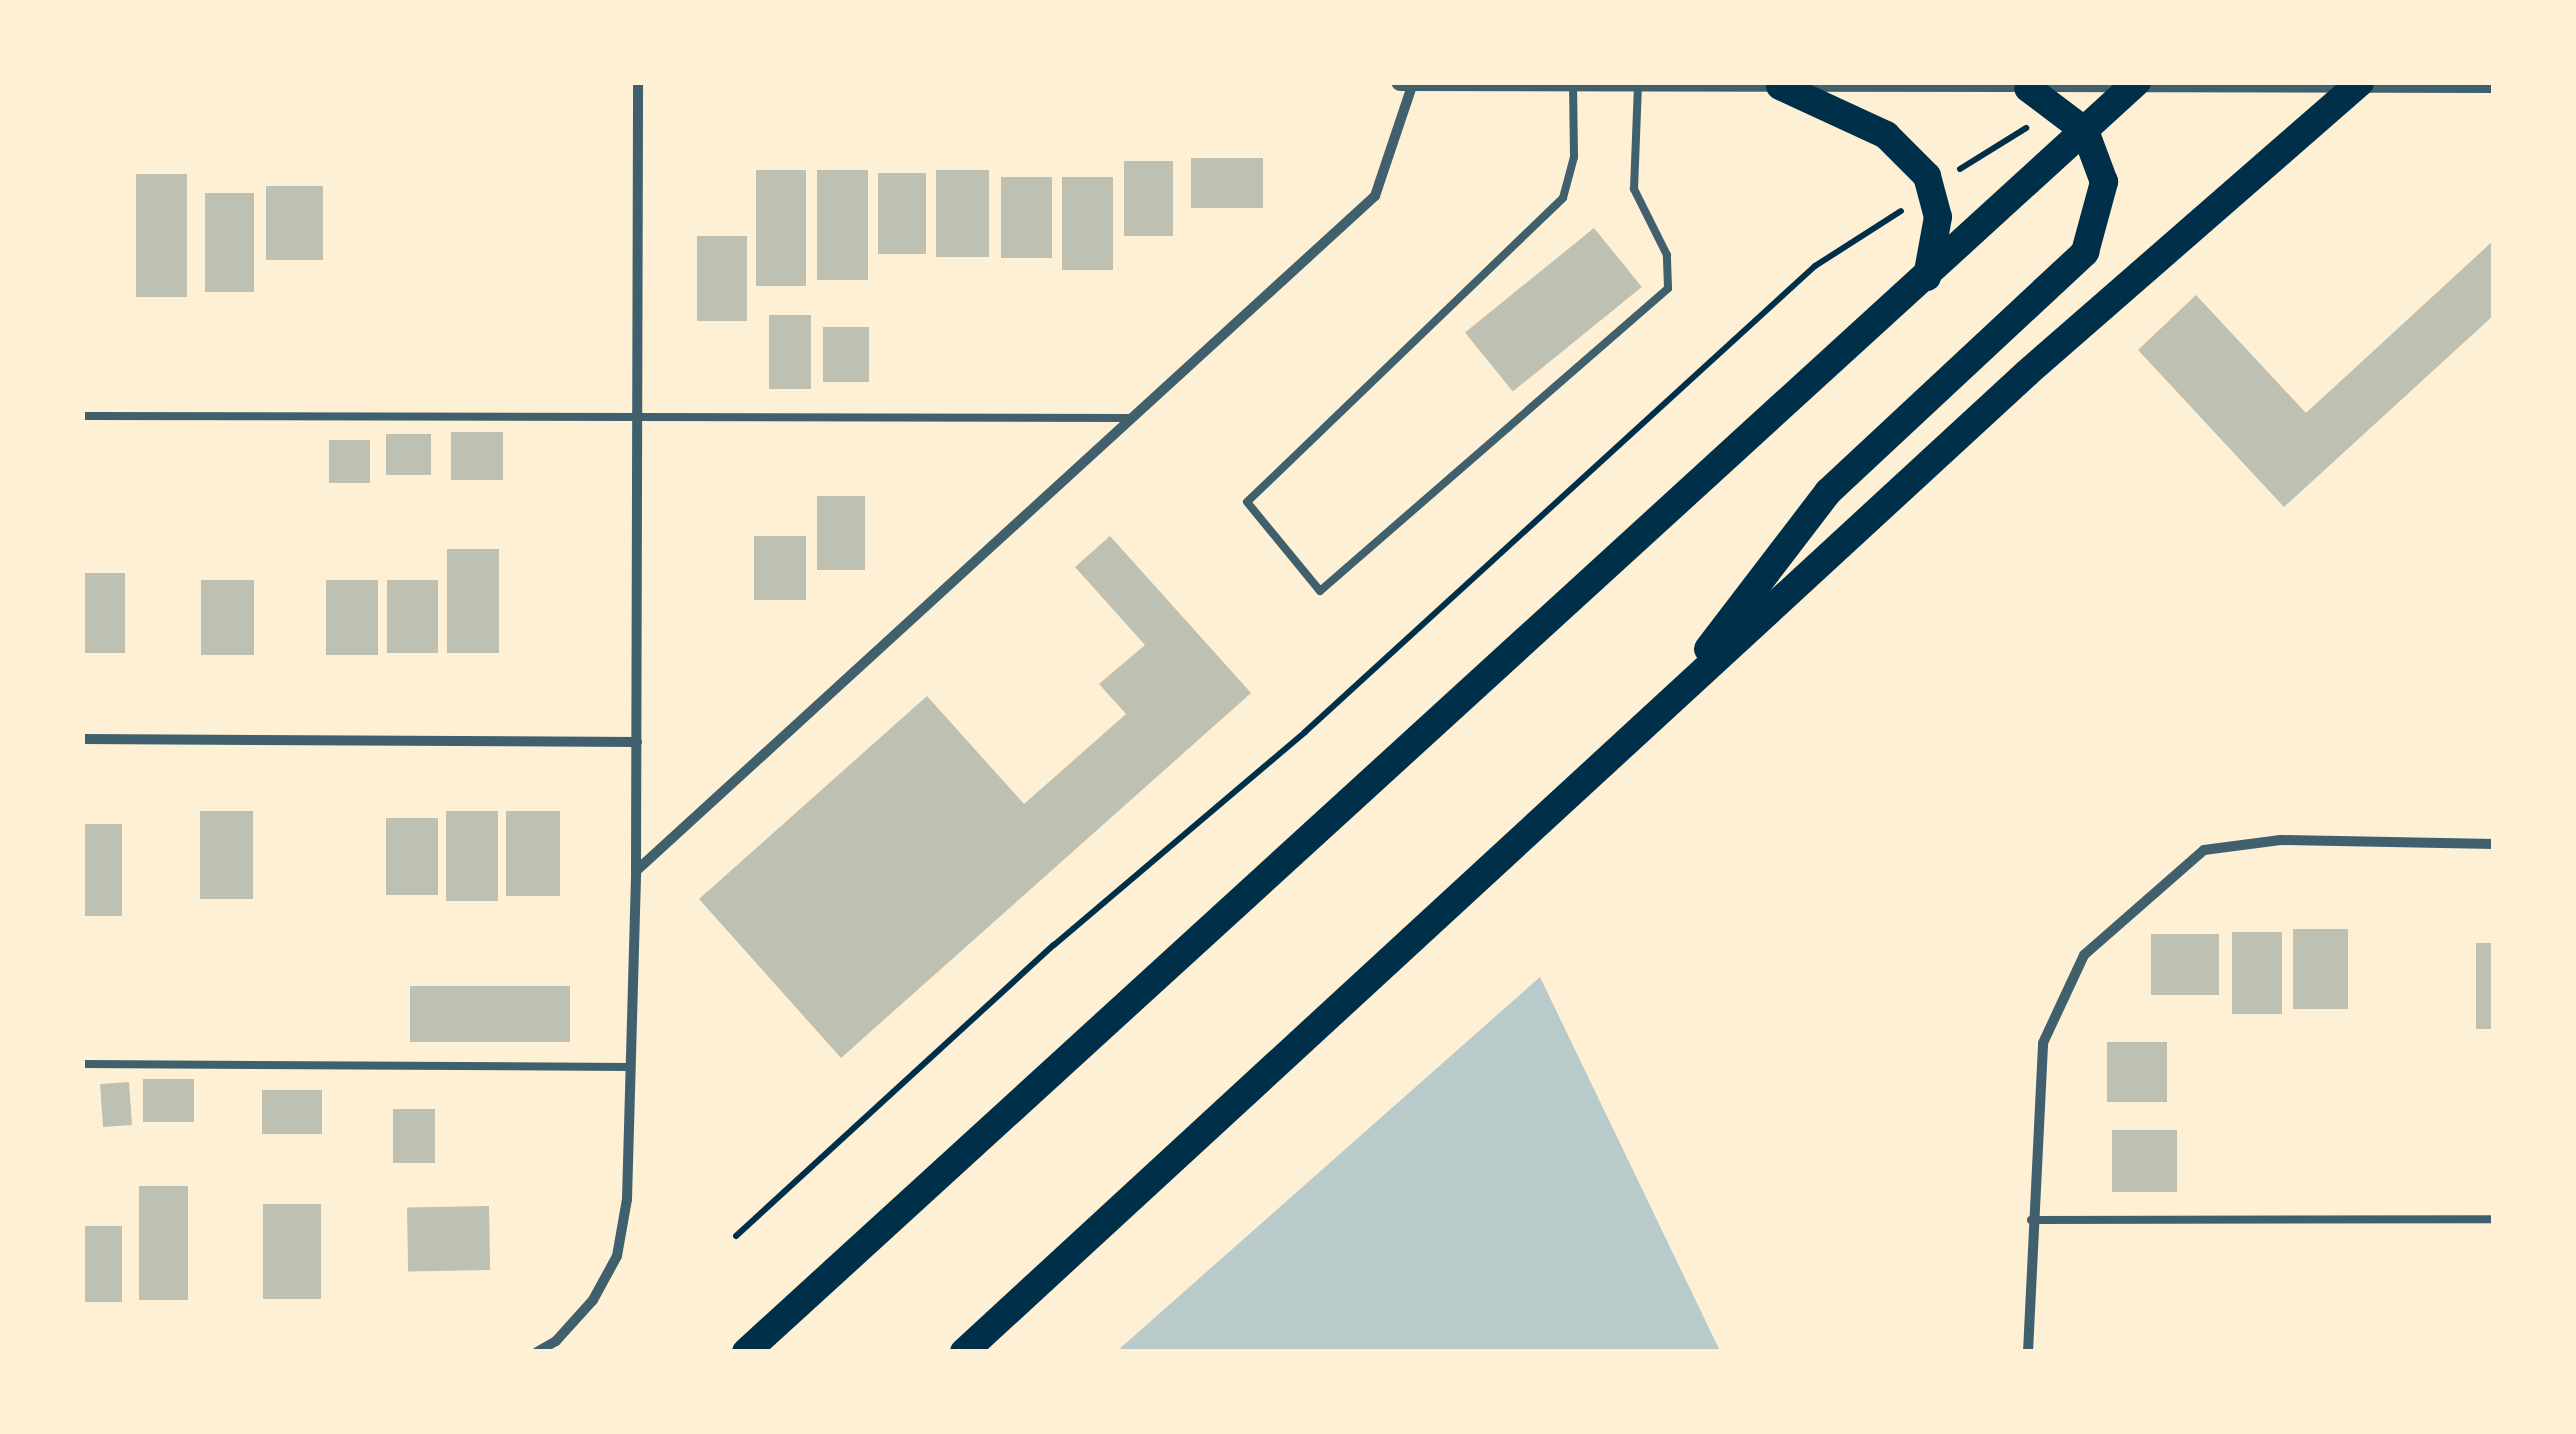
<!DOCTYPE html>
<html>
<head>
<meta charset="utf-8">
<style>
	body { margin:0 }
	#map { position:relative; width:2576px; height:1434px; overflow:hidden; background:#fdf0d5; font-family:"DM Sans",sans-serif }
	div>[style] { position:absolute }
	.green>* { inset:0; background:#b9caca }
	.building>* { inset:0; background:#bec0b2; transform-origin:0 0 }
	.path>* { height:6px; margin:-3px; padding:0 3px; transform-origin:3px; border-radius:3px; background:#003049 }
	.service>* { height:8px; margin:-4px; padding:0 4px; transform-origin:4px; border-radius:4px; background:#3f606c }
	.minor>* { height:10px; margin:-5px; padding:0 5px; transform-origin:5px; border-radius:5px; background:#3f606c }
	.tertiary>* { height:18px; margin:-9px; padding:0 9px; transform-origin:9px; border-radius:9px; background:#3f606c }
	.trunk>* { height:28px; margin:-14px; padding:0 14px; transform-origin:14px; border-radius:14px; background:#003049 }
	span { translate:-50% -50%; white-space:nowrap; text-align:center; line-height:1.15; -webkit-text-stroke:10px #fdf0d5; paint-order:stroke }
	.frame { position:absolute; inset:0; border:85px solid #fdf0d5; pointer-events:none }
</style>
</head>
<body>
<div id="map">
	<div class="green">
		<i style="clip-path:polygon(1540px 977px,1720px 1351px,1117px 1351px)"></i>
	</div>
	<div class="building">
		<i style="left:1191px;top:158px;width:72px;height:50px"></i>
		<i style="left:1124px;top:161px;width:49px;height:75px"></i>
		<i style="left:756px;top:170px;width:50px;height:116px"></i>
		<i style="left:817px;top:170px;width:51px;height:110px"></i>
		<i style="left:936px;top:170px;width:53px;height:87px"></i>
		<i style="left:878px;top:173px;width:48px;height:81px"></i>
		<i style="left:136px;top:174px;width:51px;height:123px"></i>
		<i style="left:1001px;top:177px;width:51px;height:81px"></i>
		<i style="left:1062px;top:177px;width:51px;height:93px"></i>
		<i style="left:266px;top:186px;width:57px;height:74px"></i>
		<i style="left:205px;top:193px;width:49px;height:99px"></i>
		<i style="left:1594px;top:228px;width:76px;height:166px;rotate:51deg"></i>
		<i style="left:697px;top:236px;width:50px;height:85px"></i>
		<i style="clip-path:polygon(2494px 240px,2494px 315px,2284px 507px,2138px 350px,2196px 295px,2306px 413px)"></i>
		<i style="left:769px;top:315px;width:42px;height:74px"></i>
		<i style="left:823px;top:327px;width:46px;height:55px"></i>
		<i style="left:451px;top:432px;width:52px;height:48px"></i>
		<i style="left:386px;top:434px;width:45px;height:41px"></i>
		<i style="left:329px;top:440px;width:41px;height:43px"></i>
		<i style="left:817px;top:496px;width:48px;height:74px"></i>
		<i style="left:754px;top:536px;width:52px;height:64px"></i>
		<i style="clip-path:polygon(1110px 536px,1251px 693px,841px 1058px,699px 899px,927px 696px,1024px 804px,1126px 714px,1099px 684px,1145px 645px,1075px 567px)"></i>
		<i style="left:447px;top:549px;width:52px;height:104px"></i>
		<i style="left:82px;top:573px;width:43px;height:80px"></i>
		<i style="left:201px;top:580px;width:53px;height:75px"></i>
		<i style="left:326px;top:580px;width:52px;height:75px"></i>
		<i style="left:387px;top:580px;width:51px;height:73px"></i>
		<i style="left:200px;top:811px;width:53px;height:88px"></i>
		<i style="left:446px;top:811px;width:52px;height:90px"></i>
		<i style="left:506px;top:811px;width:54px;height:85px"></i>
		<i style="left:386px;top:818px;width:52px;height:77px"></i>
		<i style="left:82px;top:824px;width:40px;height:92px"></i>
		<i style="left:2293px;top:929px;width:55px;height:80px"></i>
		<i style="left:2232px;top:932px;width:50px;height:82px"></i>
		<i style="left:2151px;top:934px;width:68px;height:61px"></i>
		<i style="left:2476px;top:943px;width:18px;height:86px"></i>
		<i style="left:410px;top:986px;width:160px;height:56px"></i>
		<i style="left:2107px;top:1042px;width:60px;height:60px"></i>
		<i style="left:143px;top:1079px;width:51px;height:43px"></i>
		<i style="left:129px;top:1082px;width:43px;height:29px;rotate:86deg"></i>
		<i style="left:262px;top:1090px;width:60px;height:44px"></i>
		<i style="left:393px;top:1109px;width:42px;height:54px"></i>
		<i style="left:2112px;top:1130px;width:65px;height:62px"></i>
		<i style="left:139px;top:1186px;width:49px;height:114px"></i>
		<i style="left:263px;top:1204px;width:58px;height:95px"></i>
		<i style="left:489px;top:1206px;width:64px;height:82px;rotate:89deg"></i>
		<i style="left:82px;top:1226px;width:40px;height:76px"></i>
	</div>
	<div class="path">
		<i style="left:1960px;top:169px;width:78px;rotate:-31.8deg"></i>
		<i style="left:736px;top:1236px;width:431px;rotate:-42.5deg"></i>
		<i style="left:1054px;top:945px;width:329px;rotate:-40.3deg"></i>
		<i style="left:1305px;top:732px;width:691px;rotate:-42.42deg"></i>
		<i style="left:1815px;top:266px;width:102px;rotate:-32.6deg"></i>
	</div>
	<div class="service">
		<i style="left:1573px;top:84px;width:73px;rotate:89.2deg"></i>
		<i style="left:1574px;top:157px;width:42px;rotate:105deg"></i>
		<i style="left:1563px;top:198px;width:438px;rotate:136.1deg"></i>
		<i style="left:1247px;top:502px;width:115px;rotate:50.6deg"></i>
		<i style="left:1320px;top:591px;width:461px;rotate:-41deg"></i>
		<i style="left:1668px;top:288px;width:33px;rotate:-92deg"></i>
		<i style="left:1667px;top:255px;width:74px;rotate:-116.6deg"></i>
		<i style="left:1634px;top:189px;width:104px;rotate:-87.8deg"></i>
		<i style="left:82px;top:416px;width:1050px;rotate:0.11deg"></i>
		<i style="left:82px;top:1064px;width:549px;rotate:0.31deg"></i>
		<i style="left:2031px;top:1220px;width:463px;rotate:-0.1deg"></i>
	</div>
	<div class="minor">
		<i style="left:82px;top:739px;width:555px;rotate:0.31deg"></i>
		<i style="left:636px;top:871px;width:1001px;rotate:-42.41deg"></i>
		<i style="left:1375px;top:196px;width:119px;rotate:-71.4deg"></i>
		<i style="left:537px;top:1352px;width:22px;rotate:-30deg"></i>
		<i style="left:556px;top:1341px;width:55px;rotate:-47.9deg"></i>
		<i style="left:593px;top:1300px;width:50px;rotate:-61.4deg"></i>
		<i style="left:617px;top:1256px;width:58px;rotate:-80deg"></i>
		<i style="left:627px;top:1199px;width:328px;rotate:-88.4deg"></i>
		<i style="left:636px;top:871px;width:789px;rotate:-89.85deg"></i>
		<i style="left:2028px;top:1352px;width:309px;rotate:-87.2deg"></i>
		<i style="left:2043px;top:1043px;width:97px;rotate:-65deg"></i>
		<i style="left:2084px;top:955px;width:159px;rotate:-41.2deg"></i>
		<i style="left:2204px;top:850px;width:77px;rotate:-7.5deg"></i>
		<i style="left:2280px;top:840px;width:214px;rotate:1.1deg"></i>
	</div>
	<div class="tertiary">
		<i style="left:1400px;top:82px;width:1094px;rotate:0.1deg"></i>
	</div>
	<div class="trunk">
		<i style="left:1780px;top:86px;width:117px;rotate:24.8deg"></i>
		<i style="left:1886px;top:135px;width:58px;rotate:45deg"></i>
		<i style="left:1927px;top:176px;width:42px;rotate:75deg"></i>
		<i style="left:1938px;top:217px;width:61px;rotate:100.4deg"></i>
		<i style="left:1708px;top:649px;width:198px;rotate:-52.6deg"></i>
		<i style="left:1828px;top:492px;width:352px;rotate:-43deg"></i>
		<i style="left:2085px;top:252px;width:73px;rotate:-74.8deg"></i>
		<i style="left:2104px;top:182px;width:54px;rotate:-110.4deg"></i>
		<i style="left:2085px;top:131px;width:71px;rotate:-143deg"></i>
		<i style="left:746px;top:1352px;width:1884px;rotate:-42.4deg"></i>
		<i style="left:964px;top:1352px;width:1445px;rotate:-42.64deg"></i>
		<i style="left:2027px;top:373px;width:442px;rotate:-41.1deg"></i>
	</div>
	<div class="frame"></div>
</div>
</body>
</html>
